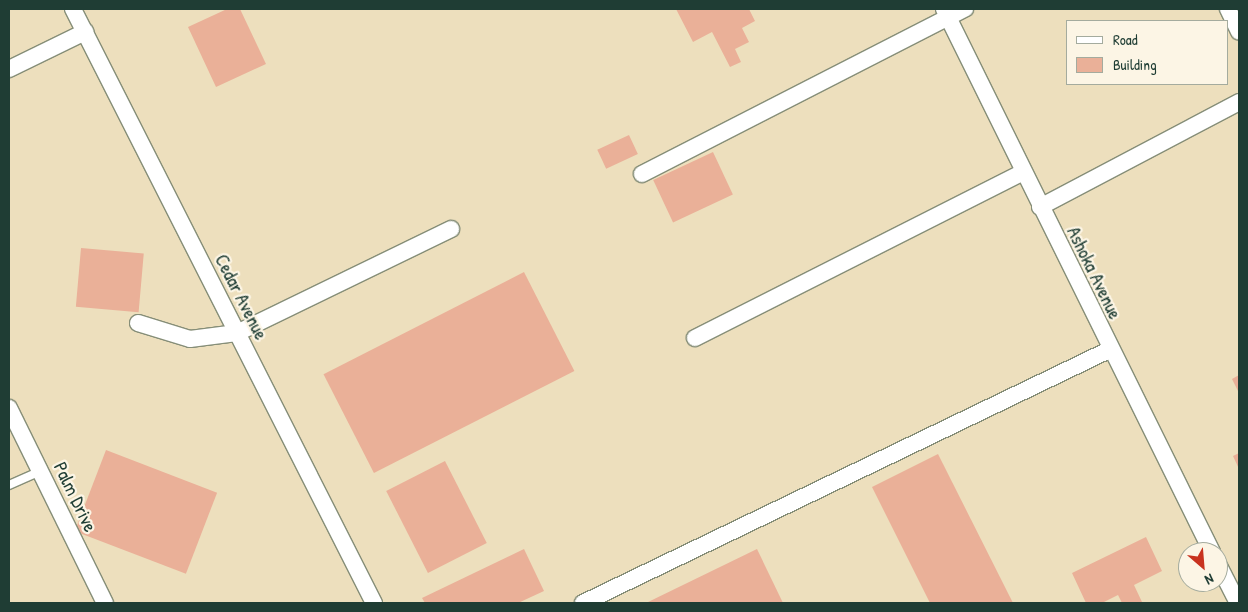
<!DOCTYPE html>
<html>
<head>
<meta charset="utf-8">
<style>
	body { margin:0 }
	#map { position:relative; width:1248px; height:612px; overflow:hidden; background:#eddfbd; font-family:"Patrick Hand",sans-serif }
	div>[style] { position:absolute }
	.building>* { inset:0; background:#eab098; transform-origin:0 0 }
	.roads { filter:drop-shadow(1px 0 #868e78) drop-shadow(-1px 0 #868e78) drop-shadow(0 1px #868e78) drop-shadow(0 -1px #868e78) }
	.lane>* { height:8px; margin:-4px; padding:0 4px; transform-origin:4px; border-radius:4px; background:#fff }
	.street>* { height:16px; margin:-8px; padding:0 8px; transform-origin:8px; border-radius:8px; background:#fff }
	span { translate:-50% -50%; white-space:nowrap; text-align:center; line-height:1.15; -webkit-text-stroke:4.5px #fcf5e5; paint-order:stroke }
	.street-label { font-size:19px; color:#1f3d34 }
	.frame { position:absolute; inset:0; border:10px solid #1f3d34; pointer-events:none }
	.legend { position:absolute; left:1066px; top:20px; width:162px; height:65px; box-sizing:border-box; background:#fcf5e5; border:1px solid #a4ab9e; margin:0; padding:6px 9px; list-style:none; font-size:15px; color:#1f3d34 }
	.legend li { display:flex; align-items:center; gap:10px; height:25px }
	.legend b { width:25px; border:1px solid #a4ab9e }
	.north { position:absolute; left:1178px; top:542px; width:50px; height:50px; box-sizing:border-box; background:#fcf5e5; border:1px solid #a4ab9e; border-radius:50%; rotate:153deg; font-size:14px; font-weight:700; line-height:20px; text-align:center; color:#1f3d34 }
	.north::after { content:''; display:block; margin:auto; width:18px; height:22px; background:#c8321e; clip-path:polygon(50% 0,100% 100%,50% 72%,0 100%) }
</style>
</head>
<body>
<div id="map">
	<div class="building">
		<i style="clip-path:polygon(227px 9px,240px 9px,266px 64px,216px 87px,188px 27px)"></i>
		<i style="clip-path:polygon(676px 9px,749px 9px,755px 21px,742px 28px,749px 42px,735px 49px,741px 62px,730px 67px,712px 32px,693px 42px)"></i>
		<i style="left:629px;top:135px;width:21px;height:35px;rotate:65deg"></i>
		<i style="left:713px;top:152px;width:47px;height:66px;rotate:65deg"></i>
		<i style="left:81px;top:248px;width:63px;height:59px;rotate:5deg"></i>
		<i style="left:524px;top:272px;width:111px;height:225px;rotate:63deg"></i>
		<i style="clip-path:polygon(1239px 375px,1239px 393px,1232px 379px)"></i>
		<i style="left:106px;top:450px;width:119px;height:87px;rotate:21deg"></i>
		<i style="clip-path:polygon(1239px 453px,1239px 469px,1233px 456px)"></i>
		<i style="clip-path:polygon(938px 454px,1013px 603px,930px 603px,872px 487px)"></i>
		<i style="left:445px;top:461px;width:92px;height:66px;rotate:63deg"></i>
		<i style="clip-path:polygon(1146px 537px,1162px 571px,1134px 585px,1142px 602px,1122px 603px,1118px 595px,1102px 603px,1086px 603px,1072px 573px)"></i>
		<i style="clip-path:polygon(524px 549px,544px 591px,518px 603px,425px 603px,422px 598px)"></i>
		<i style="clip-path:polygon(757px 549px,783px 603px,646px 603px)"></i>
	</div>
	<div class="roads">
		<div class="lane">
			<i style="left:9px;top:485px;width:34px;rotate:-24deg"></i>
		</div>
		<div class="street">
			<i style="left:73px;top:9px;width:666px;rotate:63.13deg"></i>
			<i style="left:944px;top:9px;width:606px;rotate:63.73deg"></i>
			<i style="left:1228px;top:9px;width:25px;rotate:64deg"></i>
			<i style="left:9px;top:69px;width:85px;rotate:-26deg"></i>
			<i style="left:642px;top:174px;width:363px;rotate:-27.1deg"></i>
			<i style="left:1040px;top:207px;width:225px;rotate:-27.8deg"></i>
			<i style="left:138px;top:323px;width:54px;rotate:17.1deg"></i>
			<i style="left:190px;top:339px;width:47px;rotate:-7.3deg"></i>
			<i style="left:237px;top:333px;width:238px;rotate:-25.9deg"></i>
			<i style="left:695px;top:338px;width:368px;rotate:-26.8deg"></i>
			<i style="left:9px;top:408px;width:217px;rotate:63.8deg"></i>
			<i style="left:1218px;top:564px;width:44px;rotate:62.9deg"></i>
			<i style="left:583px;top:603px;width:584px;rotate:-25.69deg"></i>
		</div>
	</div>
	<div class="street-label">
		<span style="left:1094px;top:273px;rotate:64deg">Ashoka Avenue</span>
		<span style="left:241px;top:297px;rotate:63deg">Cedar Avenue</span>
		<span style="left:75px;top:497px;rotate:64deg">Palm Drive</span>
	</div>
	<div class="frame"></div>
	<ul class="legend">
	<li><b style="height:6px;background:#fff"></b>Road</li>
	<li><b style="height:14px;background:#eab098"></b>Building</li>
	</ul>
	<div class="north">N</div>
</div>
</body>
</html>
